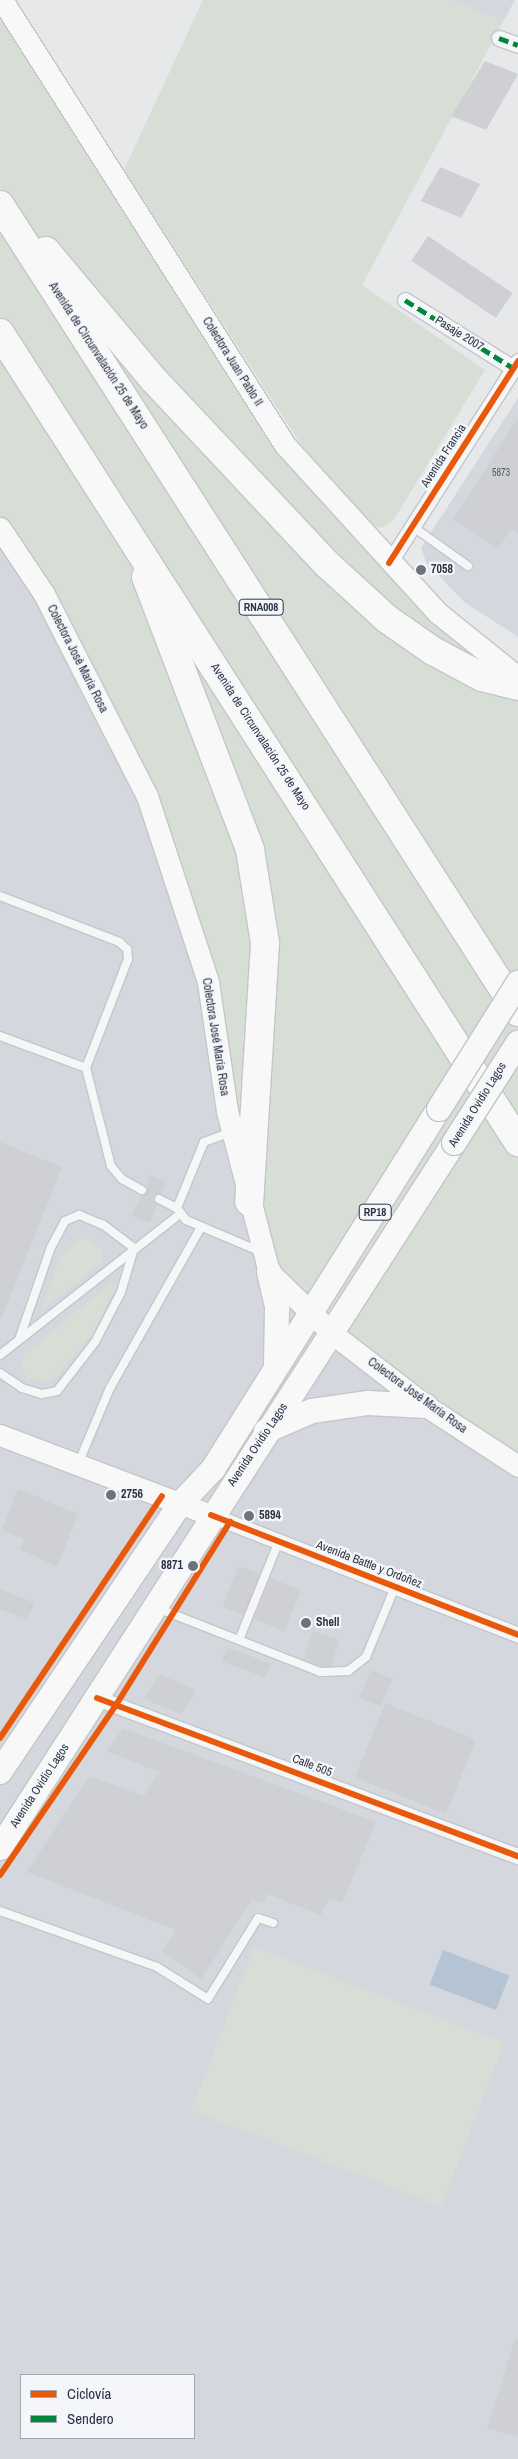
<!DOCTYPE html>
<html>
<head>
<meta charset="utf-8">
<style>
	body { margin:0 }
	#map { position:relative; width:518px; height:2459px; overflow:hidden; background:#e6e8ea; font-family:"Archivo Narrow",sans-serif }
	div>[style] { position:absolute }
	.built>* { inset:0; background:#d4d7dd }
	.green>* { inset:0; background:#d6ded6; transform-origin:0 0 }
	.water>* { inset:0; background:#b4c4d5; transform-origin:0 0 }
	.building>* { inset:0; background:#ced0d3; transform-origin:0 0 }
	.roads { filter:drop-shadow(1px 0 #c4c6c8) drop-shadow(-1px 0 #c4c6c8) drop-shadow(0 1px #c4c6c8) drop-shadow(0 -1px #c4c6c8) }
	.service>* { height:8px; margin:-4px; padding:0 4px; transform-origin:4px; border-radius:4px; background:#f5f6f7 }
	.minor>* { height:15px; margin:-7.5px; padding:0 7.5px; transform-origin:7.5px; border-radius:7.5px; background:#f5f6f7 }
	.secondary>* { height:21px; margin:-10.5px; padding:0 10.5px; transform-origin:10.5px; border-radius:10.5px; background:#f8f8f8 }
	.primary>* { height:24px; margin:-12px; padding:0 12px; transform-origin:12px; border-radius:12px; background:#f8f8f8 }
	.motorway>* { height:28px; margin:-14px; padding:0 14px; transform-origin:14px; border-radius:14px; background:#f8f8f8 }
	.bridges { filter:drop-shadow(1px 0 #c2c5c8) drop-shadow(-1px 0 #c2c5c8) drop-shadow(0 1px #c2c5c8) drop-shadow(0 -1px #c2c5c8) }
	.primary-bridge>* { height:24px; margin:-12px; padding:0 12px; transform-origin:12px; border-radius:12px; background:#f8f8f8 }
	.quiet>* { height:5px; margin-top:-2.5px; transform-origin:0; background:repeating-linear-gradient(90deg,#00873e 0 10px,transparent 0 15px) }
	.cycleway>* { height:6px; margin:-3px; padding:0 3px; transform-origin:3px; border-radius:3px; background:#e8590c }
	.dots>* { width:14px; height:14px; translate:-50% -50%; box-sizing:border-box; border:2px solid #f4f6f9; border-radius:50% }
	span { translate:-50% -50%; white-space:nowrap; text-align:center; line-height:1.15; -webkit-text-stroke:4.5px #f4f6f9; paint-order:stroke }
	.number-label { font-size:10px; color:#545c69 }
	.number-label span { -webkit-text-stroke-width:0 }
	.shield-label span { padding:1px 4px; background:#f4f6f9; border:1px solid; border-radius:4px; -webkit-text-stroke-width:0 }
	.shield-label { font-size:11px; color:#2b3445; font-weight:700 }
	.street-label { font-size:12px; color:#2b3445 }
	.poi-label { font-size:12px; color:#2b3445; font-weight:700 }
	.left { translate:0 -50%; text-align:left }
	.right { translate:-100% -50%; text-align:right }
	.legend { position:absolute; left:20px; top:2374px; width:175px; height:65px; box-sizing:border-box; background:#f4f6f9; border:1px solid #a4a8b1; margin:0; padding:6px 9px; list-style:none; font-size:15px; color:#2b3445 }
	.legend li { display:flex; align-items:center; gap:10px; height:25px }
	.legend b { width:25px; border:1px solid #a4a8b1 }
</style>
</head>
<body>
<div id="map">
	<div class="built">
		<i style="clip-path:polygon(448px 0,515px 0,504px 20px)"></i>
		<i style="clip-path:polygon(518px 398px,518px 637px,464px 602px,426px 562px,421px 548px)"></i>
		<i style="clip-path:polygon(evenodd,0 528px,518px 1466px,518px 2459px,0 2459px,0 528px,21px 2375px,194px 2375px,194px 2438px,21px 2438px,21px 2375px)"></i>
	</div>
	<div class="green">
		<i style="clip-path:polygon(0 0,285px 445px,389px 563px,518px 677px,518px 1466px,269px 1272px,208px 982px,147px 796px,0 528px)"></i>
		<i style="clip-path:polygon(203px 0,448px 0,504px 20px,362px 285px,485px 370px,393px 521px,382px 528px,369px 525px,300px 443px,124px 170px)"></i>
		<i style="clip-path:polygon(89px 1239px,102px 1249px,102px 1263px,42px 1309px,61px 1255px,78px 1240px)"></i>
		<i style="clip-path:polygon(111px 1283px,113px 1291px,93px 1333px,59px 1373px,47px 1382px,26px 1378px,21px 1363px,26px 1353px)"></i>
		<i style="left:254px;top:1947px;width:268px;height:175px;rotate:21deg"></i>
	</div>
	<div class="water">
		<i style="left:443px;top:1950px;width:71px;height:37px;rotate:21deg"></i>
	</div>
	<div class="building">
		<i style="clip-path:polygon(485px 61px,518px 74px,486px 130px,451px 116px)"></i>
		<i style="clip-path:polygon(440px 167px,480px 184px,461px 218px,421px 201px)"></i>
		<i style="left:428px;top:236px;width:102px;height:30px;rotate:34deg"></i>
		<i style="clip-path:polygon(518px 418px,518px 534px,511px 529px,498px 549px,453px 519px)"></i>
		<i style="clip-path:polygon(0 1142px,62px 1167px,1px 1319px,0 1318px)"></i>
		<i style="clip-path:polygon(149px 1175px,166px 1181px,161px 1194px,154px 1197px,157px 1204px,150px 1223px,132px 1216px,141px 1195px,147px 1192px)"></i>
		<i style="clip-path:polygon(18px 1489px,78px 1514px,57px 1567px,20px 1549px,24px 1539px,2px 1530px)"></i>
		<i style="left:238px;top:1566px;width:23px;height:44px;rotate:20deg"></i>
		<i style="left:270px;top:1578px;width:33px;height:44px;rotate:21deg"></i>
		<i style="clip-path:polygon(0 1589px,34px 1603px,27px 1619px,0 1609px)"></i>
		<i style="left:313px;top:1631px;width:28px;height:30px;rotate:19deg"></i>
		<i style="left:227px;top:1647px;width:47px;height:15px;rotate:21deg"></i>
		<i style="left:371px;top:1670px;width:23px;height:30px;rotate:23deg"></i>
		<i style="clip-path:polygon(159px 1674px,196px 1690px,181px 1714px,144px 1699px)"></i>
		<i style="left:385px;top:1703px;width:98px;height:80px;rotate:22deg"></i>
		<i style="clip-path:polygon(123px 1728px,376px 1822px,342px 1903px,329px 1898px,321px 1915px,267px 1894px,263px 1904px,252px 1900px,201px 1979px,162px 1952px,176px 1930px,27px 1872px,90px 1776px,144px 1796px,159px 1772px,107px 1751px)"></i>
		<i style="clip-path:polygon(515px 2340px,518px 2340px,518px 2437px,487px 2428px)"></i>
	</div>
	<div class="roads">
		<div class="service">
			<i style="left:412px;top:526px;width:69px;rotate:35.5deg"></i>
			<i style="left:0;top:896px;width:128px;rotate:21.1deg"></i>
			<i style="left:119px;top:942px;width:11px;rotate:41deg"></i>
			<i style="left:127px;top:949px;width:10px;rotate:84deg"></i>
			<i style="left:128px;top:959px;width:117px;rotate:111.1deg"></i>
			<i style="left:86px;top:1068px;width:101px;rotate:75.7deg"></i>
			<i style="left:111px;top:1166px;width:17px;rotate:50deg"></i>
			<i style="left:122px;top:1179px;width:23px;rotate:29deg"></i>
			<i style="left:0;top:1036px;width:92px;rotate:20.4deg"></i>
			<i style="left:159px;top:1199px;width:20px;rotate:27deg"></i>
			<i style="left:177px;top:1208px;width:15px;rotate:53deg"></i>
			<i style="left:186px;top:1220px;width:79px;rotate:23deg"></i>
			<i style="left:177px;top:1208px;width:71px;rotate:-67.8deg"></i>
			<i style="left:204px;top:1142px;width:29px;rotate:-20deg"></i>
			<i style="left:0;top:1355px;width:230px;rotate:-38.1deg"></i>
			<i style="left:0;top:1373px;width:27px;rotate:34deg"></i>
			<i style="left:22px;top:1388px;width:21px;rotate:17deg"></i>
			<i style="left:42px;top:1394px;width:15px;rotate:-11deg"></i>
			<i style="left:57px;top:1391px;width:62px;rotate:-52.2deg"></i>
			<i style="left:95px;top:1342px;width:56px;rotate:-62.5deg"></i>
			<i style="left:121px;top:1292px;width:46px;rotate:-73.5deg"></i>
			<i style="left:134px;top:1248px;width:39px;rotate:-143deg"></i>
			<i style="left:103px;top:1225px;width:26px;rotate:-157deg"></i>
			<i style="left:79px;top:1215px;width:15px;rotate:157deg"></i>
			<i style="left:65px;top:1221px;width:30px;rotate:118deg"></i>
			<i style="left:51px;top:1247px;width:98px;rotate:109deg"></i>
			<i style="left:78px;top:1464px;width:82px;rotate:-67.2deg"></i>
			<i style="left:110px;top:1388px;width:185px;rotate:-60.5deg"></i>
			<i style="left:157px;top:1608px;width:175px;rotate:21.4deg"></i>
			<i style="left:320px;top:1672px;width:28px;rotate:-2deg"></i>
			<i style="left:348px;top:1671px;width:23px;rotate:-38deg"></i>
			<i style="left:366px;top:1657px;width:76px;rotate:-67.5deg"></i>
			<i style="left:239px;top:1640px;width:107px;rotate:-68deg"></i>
			<i style="left:0;top:1911px;width:167px;rotate:19.6deg"></i>
			<i style="left:157px;top:1967px;width:60px;rotate:32.1deg"></i>
			<i style="left:208px;top:1999px;width:95px;rotate:-58.3deg"></i>
			<i style="left:258px;top:1918px;width:16px;rotate:18deg"></i>
		</div>
		<div class="minor">
			<i style="left:499px;top:38px;width:20px;rotate:20deg"></i>
			<i style="left:405px;top:300px;width:128px;rotate:32.2deg"></i>
			<i style="left:389px;top:563px;width:240px;rotate:-57.4deg"></i>
			<i style="left:211px;top:1515px;width:330px;rotate:21.3deg"></i>
			<i style="left:97px;top:1698px;width:450px;rotate:20.6deg"></i>
		</div>
		<div class="secondary">
			<i style="left:2px;top:0;width:527px;rotate:57.55deg"></i>
			<i style="left:285px;top:445px;width:227px;rotate:47.7deg"></i>
			<i style="left:438px;top:613px;width:102px;rotate:38.7deg"></i>
			<i style="left:0;top:528px;width:79px;rotate:56.3deg"></i>
			<i style="left:44px;top:594px;width:227px;rotate:63deg"></i>
			<i style="left:147px;top:796px;width:196px;rotate:71.8deg"></i>
			<i style="left:208px;top:982px;width:130px;rotate:81.6deg"></i>
			<i style="left:227px;top:1111px;width:166px;rotate:75.4deg"></i>
			<i style="left:269px;top:1272px;width:89px;rotate:44.1deg"></i>
			<i style="left:333px;top:1334px;width:118px;rotate:37.7deg"></i>
			<i style="left:426px;top:1406px;width:110px;rotate:33.1deg"></i>
			<i style="left:0;top:1435px;width:226px;rotate:20.8deg"></i>
		</div>
		<div class="primary">
			<i style="left:269px;top:1272px;width:37px;rotate:77deg"></i>
			<i style="left:277px;top:1308px;width:56px;rotate:91deg"></i>
			<i style="left:266px;top:1431px;width:50px;rotate:-23.5deg"></i>
			<i style="left:312px;top:1411px;width:57px;rotate:-8.1deg"></i>
			<i style="left:368px;top:1403px;width:58px;rotate:3deg"></i>
			<i style="left:0;top:1772px;width:324px;rotate:-56.1deg"></i>
			<i style="left:181px;top:1503px;width:47px;rotate:-46.7deg"></i>
			<i style="left:213px;top:1469px;width:425px;rotate:-57.9deg"></i>
			<i style="left:0;top:1848px;width:839px;rotate:-57.22deg"></i>
		</div>
		<div class="motorway">
			<i style="left:0;top:205px;width:959px;rotate:57.3deg"></i>
			<i style="left:46px;top:251px;width:168px;rotate:50.1deg"></i>
			<i style="left:154px;top:380px;width:254px;rotate:46.8deg"></i>
			<i style="left:328px;top:565px;width:80px;rotate:42.5deg"></i>
			<i style="left:387px;top:619px;width:56px;rotate:34.8deg"></i>
			<i style="left:433px;top:651px;width:55px;rotate:28deg"></i>
			<i style="left:482px;top:677px;width:37px;rotate:14deg"></i>
			<i style="left:0;top:333px;width:961px;rotate:57.37deg"></i>
			<i style="left:146px;top:577px;width:292px;rotate:69.1deg"></i>
			<i style="left:250px;top:850px;width:94px;rotate:80.8deg"></i>
			<i style="left:265px;top:943px;width:259px;rotate:93.5deg"></i>
		</div>
	</div>
	<div class="bridges">
		<div class="primary-bridge">
			<i style="left:439px;top:1109px;width:149px;rotate:-57.9deg"></i>
			<i style="left:454px;top:1143px;width:119px;rotate:-57.4deg"></i>
		</div>
	</div>
	<div class="quiet">
		<i style="left:499px;top:38px;width:20px;rotate:20deg"></i>
		<i style="left:405px;top:300px;width:128px;rotate:32.2deg"></i>
	</div>
	<div class="cycleway">
		<i style="left:389px;top:563px;width:240px;rotate:-57.4deg"></i>
		<i style="left:211px;top:1515px;width:330px;rotate:21.3deg"></i>
		<i style="left:97px;top:1698px;width:450px;rotate:20.6deg"></i>
		<i style="left:0;top:1738px;width:291px;rotate:-56.2deg"></i>
		<i style="left:0;top:1875px;width:206px;rotate:-55.7deg"></i>
		<i style="left:116px;top:1705px;width:216px;rotate:-58.1deg"></i>
	</div>
	<div class="dots">
		<i style="left:421px;top:570px;background:#6c737f"></i>
		<i style="left:111px;top:1495px;background:#6c737f"></i>
		<i style="left:249px;top:1516px;background:#6c737f"></i>
		<i style="left:193px;top:1566px;background:#6c737f"></i>
		<i style="left:306px;top:1623px;background:#6c737f"></i>
	</div>
	<div class="number-label">
		<span style="left:501px;top:473px">5873</span>
	</div>
	<div class="shield-label">
		<span style="left:261px;top:607px">RNA008</span>
		<span style="left:375px;top:1212px">RP18</span>
	</div>
	<div class="street-label">
		<span style="left:459px;top:334px;rotate:32deg">Pasaje 2007</span>
		<span style="left:98px;top:356px;rotate:57deg">Avenida de Circunvalación 25 de Mayo</span>
		<span style="left:232px;top:362px;rotate:58deg">Colectora Juan Pablo II</span>
		<span style="left:444px;top:456px;rotate:-57deg">Avenida Francia</span>
		<span style="left:77px;top:659px;rotate:63deg">Colectora José María Rosa</span>
		<span style="left:260px;top:737px;rotate:57deg">Avenida de Circunvalación 25 de Mayo</span>
		<span style="left:215px;top:1037px;rotate:81deg">Colectora José María Rosa</span>
		<span style="left:478px;top:1105px;rotate:-58deg">Avenida Ovidio Lagos</span>
		<span style="left:417px;top:1396px;rotate:36deg">Colectora José María Rosa</span>
		<span style="left:258px;top:1445px;rotate:-56deg">Avenida Ovidio Lagos</span>
		<span style="left:369px;top:1565px;rotate:21deg">Avenida Battle y Ordoñez</span>
		<span style="left:312px;top:1766px;rotate:21deg">Calle 505</span>
		<span style="left:40px;top:1786px;rotate:-57deg">Avenida Ovidio Lagos</span>
	</div>
	<div class="poi-label">
		<span class="left" style="left:431px;top:570px">7058</span>
		<span class="left" style="left:121px;top:1495px">2756</span>
		<span class="left" style="left:259px;top:1516px">5894</span>
		<span class="right" style="left:183px;top:1566px">8871</span>
		<span class="left" style="left:316px;top:1623px">Shell</span>
	</div>
	<ul class="legend">
	<li><b style="height:6px;background:#e8590c"></b>Ciclovía</li>
	<li><b style="height:6px;background:#00873e"></b>Sendero</li>
	</ul>
</div>
</body>
</html>
